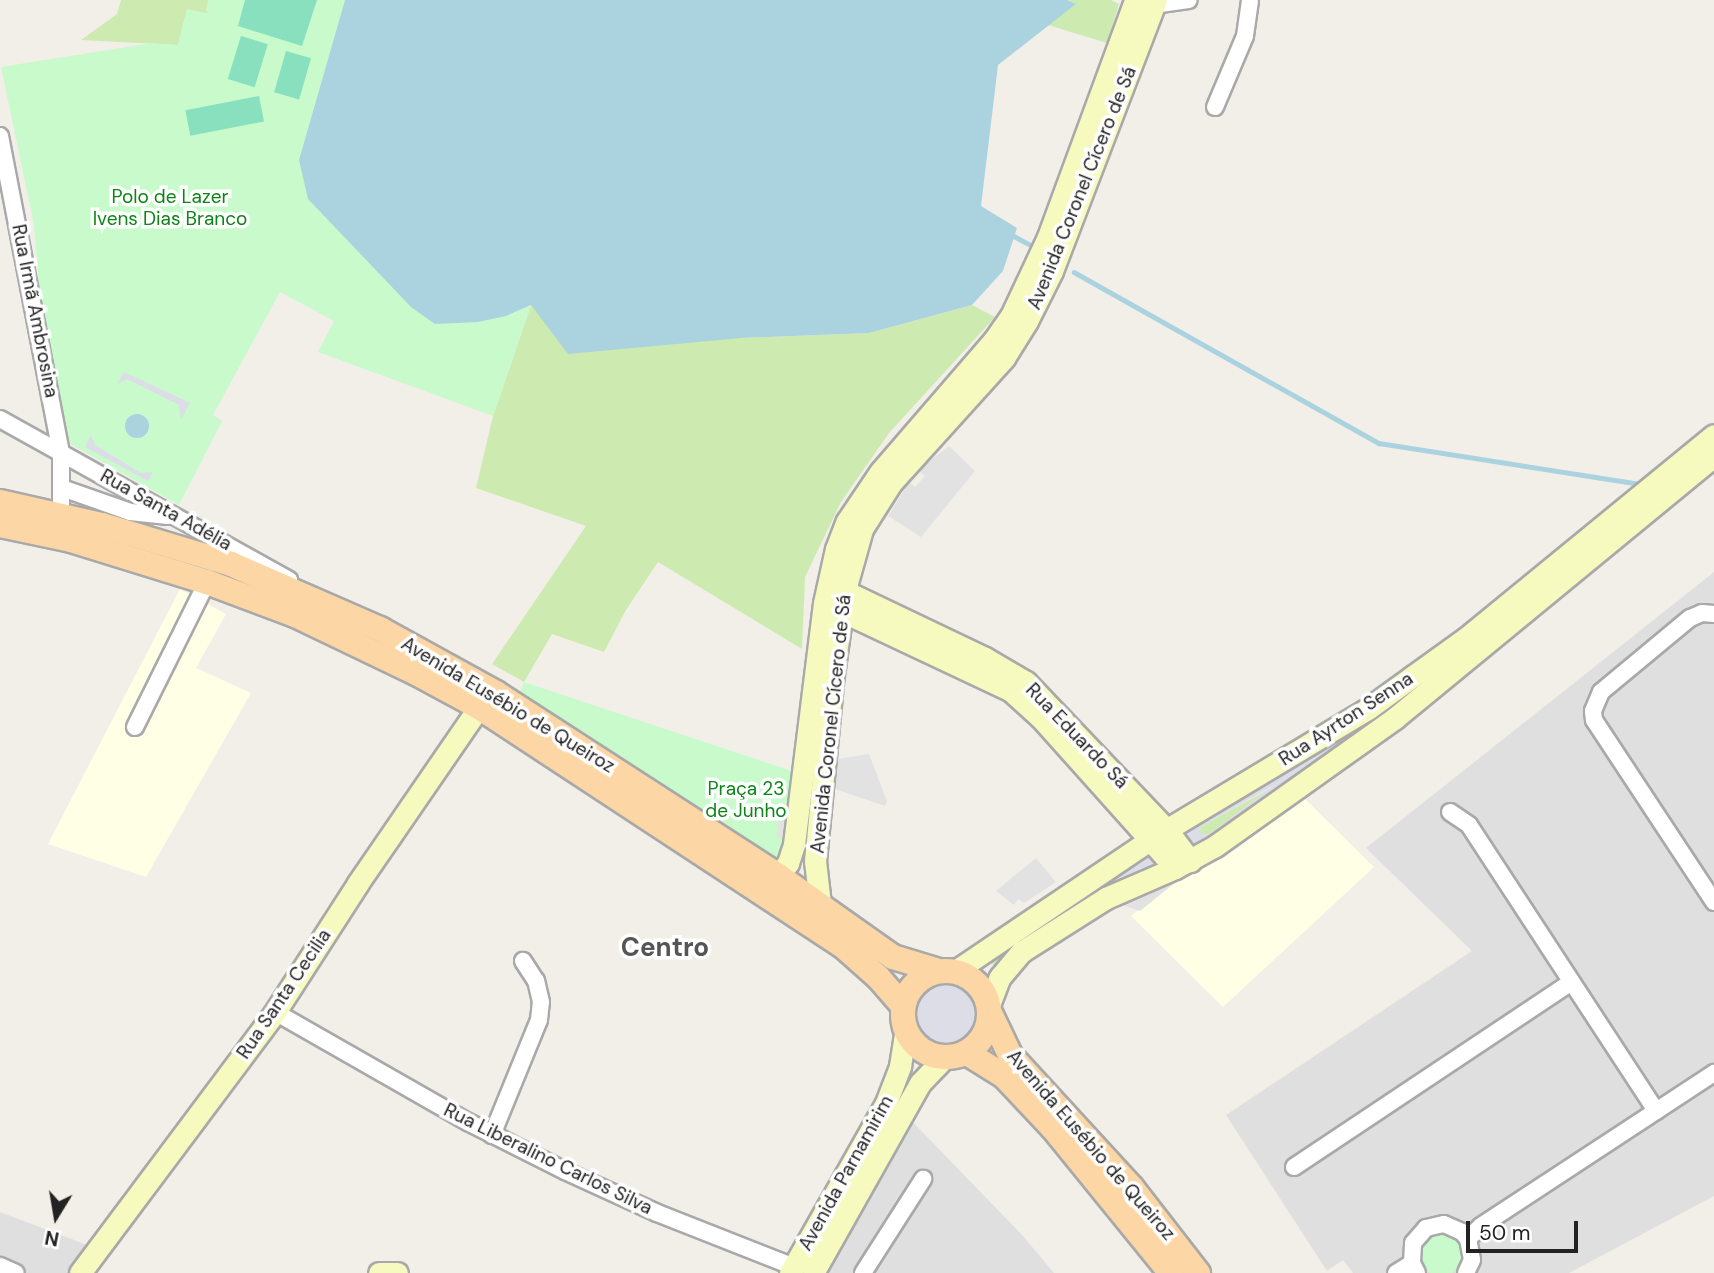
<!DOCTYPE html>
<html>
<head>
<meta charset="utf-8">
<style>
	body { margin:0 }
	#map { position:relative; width:1714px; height:1273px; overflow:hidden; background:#f2efe9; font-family:"DM Sans",sans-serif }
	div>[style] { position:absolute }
	.residential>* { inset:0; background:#e0dfdf }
	.education>* { inset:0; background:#ffffe5 }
	.grass>* { inset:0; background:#cdebb0 }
	.park>* { inset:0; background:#c8facc }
	.round { border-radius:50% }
	.pitch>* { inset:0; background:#88e0be; transform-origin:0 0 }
	.parking>* { inset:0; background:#e2e2e2 }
	.plaza>* { inset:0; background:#dddde8 }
	.water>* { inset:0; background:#aad3df }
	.stream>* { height:4.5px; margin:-2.25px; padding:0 2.25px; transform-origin:2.25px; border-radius:2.25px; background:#aad3df }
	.roads { filter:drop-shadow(2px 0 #a9a9a9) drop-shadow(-2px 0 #a9a9a9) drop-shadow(0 2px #a9a9a9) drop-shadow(0 -2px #a9a9a9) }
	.street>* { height:16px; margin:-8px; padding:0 8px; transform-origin:8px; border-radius:8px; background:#fff }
	.secondary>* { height:21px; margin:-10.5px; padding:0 10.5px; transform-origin:10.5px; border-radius:10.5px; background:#f7fabf }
	.primary>* { height:24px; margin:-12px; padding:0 12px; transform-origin:12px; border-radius:12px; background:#fcd6a4 }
	.primary>.ring { margin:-12px; padding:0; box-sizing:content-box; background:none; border:24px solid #fcd6a4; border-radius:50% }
	span { translate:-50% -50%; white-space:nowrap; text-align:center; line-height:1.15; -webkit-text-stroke:7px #fff; paint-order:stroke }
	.street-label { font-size:19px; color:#222 }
	.park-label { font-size:19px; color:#0c8416 }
	.district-label { font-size:26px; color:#555; font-weight:700 }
	.north { position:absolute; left:21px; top:1182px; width:70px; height:70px; -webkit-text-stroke:5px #fff; paint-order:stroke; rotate:191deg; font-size:19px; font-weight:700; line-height:28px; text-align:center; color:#222 }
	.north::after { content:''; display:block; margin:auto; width:24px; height:32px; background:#222; clip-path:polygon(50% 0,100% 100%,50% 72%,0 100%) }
	.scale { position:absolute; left:1466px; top:1221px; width:112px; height:32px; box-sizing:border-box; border:4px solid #222; border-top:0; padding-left:9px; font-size:21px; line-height:24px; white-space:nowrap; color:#222; -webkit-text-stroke:5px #fff; paint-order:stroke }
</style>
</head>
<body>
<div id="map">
	<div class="residential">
		<i style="clip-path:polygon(1714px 572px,1714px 1196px,1569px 1273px,1353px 1273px,1343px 1260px,1327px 1271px,1226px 1115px,1472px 951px,1366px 848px)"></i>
		<i style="clip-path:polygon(905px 1114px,1023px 1236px,1054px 1273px,816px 1273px)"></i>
		<i style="clip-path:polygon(0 1212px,90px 1246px,70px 1273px,0 1273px)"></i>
	</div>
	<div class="education">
		<i style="clip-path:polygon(180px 589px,226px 614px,196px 668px,251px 693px,146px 877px,48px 844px)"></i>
		<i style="clip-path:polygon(1304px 798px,1374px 867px,1223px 1007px,1131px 916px,1186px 874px,1222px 859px)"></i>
	</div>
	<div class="grass">
		<i style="clip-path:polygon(121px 0,209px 0,206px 10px,211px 14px,187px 10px,178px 45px,81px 40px,117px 14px)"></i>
		<i style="clip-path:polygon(1067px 0,1111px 0,1119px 4px,1107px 43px,1048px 25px,1076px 4px)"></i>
		<i style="clip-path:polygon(531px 305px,741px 338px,869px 333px,972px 305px,995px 317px,889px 433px,841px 502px,805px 577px,802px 649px,658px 562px,626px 610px,604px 652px,552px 634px,524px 682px,492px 664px,586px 526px,476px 488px,493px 416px)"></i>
		<i style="clip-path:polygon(1273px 787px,1208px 835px,1202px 834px,1199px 829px,1202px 826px)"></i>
		<i style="clip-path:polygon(1099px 884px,1102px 891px,1012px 946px,997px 968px,982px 955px)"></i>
	</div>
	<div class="park">
		<i style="clip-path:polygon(209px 0,345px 0,299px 160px,506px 316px,531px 305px,493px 416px,318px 352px,334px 321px,280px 292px,213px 415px,222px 421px,179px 505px,67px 442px,39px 285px,34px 225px,1px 67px,152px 43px,178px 45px,187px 9px,210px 14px,206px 10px)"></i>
		<i style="clip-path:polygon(524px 682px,792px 771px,784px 856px,769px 864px,517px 699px)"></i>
		<i class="round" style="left:1419px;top:1232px;width:44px;height:44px"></i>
	</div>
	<div class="pitch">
		<i style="clip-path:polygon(245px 0,317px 0,302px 46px,238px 26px)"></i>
		<i style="left:241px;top:36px;width:28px;height:45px;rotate:17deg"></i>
		<i style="left:286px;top:51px;width:26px;height:43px;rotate:16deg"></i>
		<i style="left:259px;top:96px;width:26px;height:75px;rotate:79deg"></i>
	</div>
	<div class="parking">
		<i style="clip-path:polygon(949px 446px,975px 471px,921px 537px,888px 516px,909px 482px,915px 487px,925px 476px,918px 470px)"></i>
		<i style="clip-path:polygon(869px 754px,887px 801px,885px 806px,835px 789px,837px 759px)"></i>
		<i style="clip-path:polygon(788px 806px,786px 835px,777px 838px,779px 810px)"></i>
		<i style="clip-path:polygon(1036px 858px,1056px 882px,1024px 903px,1018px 899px,1014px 905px,996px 891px)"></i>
		<i style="clip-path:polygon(1186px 874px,1140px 911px,1111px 901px,1166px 877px)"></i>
	</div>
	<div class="plaza">
		<i style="clip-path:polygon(124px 372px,190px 403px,181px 420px,179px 405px,127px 379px,117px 384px)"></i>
		<i style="clip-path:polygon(91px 435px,95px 445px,141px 473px,153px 472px,148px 481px,85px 447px)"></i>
		<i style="clip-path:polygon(evenodd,1522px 603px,1370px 727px,1211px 839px,1191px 848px,1184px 835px,1188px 829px,1522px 603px,1273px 786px,1208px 835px,1202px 834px,1199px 829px,1202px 826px,1273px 786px)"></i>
		<i style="clip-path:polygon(1148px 853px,1156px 858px,1154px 868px,1102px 891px,1099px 884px)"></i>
		<i class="round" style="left:912px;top:981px;width:66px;height:66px"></i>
	</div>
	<div class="water">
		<i style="clip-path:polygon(345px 0,1067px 0,1076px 4px,998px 65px,981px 206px,1017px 228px,1003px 271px,972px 305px,869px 333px,741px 338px,568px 354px,531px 305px,506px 316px,478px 322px,435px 324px,411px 307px,308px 199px,299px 160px)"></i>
		<i class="round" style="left:125px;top:414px;width:24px;height:24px"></i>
	</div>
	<div class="stream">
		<i style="left:1010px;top:234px;width:27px;rotate:28deg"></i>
		<i style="left:1074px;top:272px;width:350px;rotate:29.3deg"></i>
		<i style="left:1379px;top:443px;width:264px;rotate:8.9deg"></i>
	</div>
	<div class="roads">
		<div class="street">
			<i style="left:1146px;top:6px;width:43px;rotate:-7.9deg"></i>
			<i style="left:1215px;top:107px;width:77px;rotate:-67.1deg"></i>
			<i style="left:1245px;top:36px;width:36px;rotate:-82deg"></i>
			<i style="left:0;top:136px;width:324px;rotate:79.1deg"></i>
			<i style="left:61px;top:454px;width:60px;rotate:90deg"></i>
			<i style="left:0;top:419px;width:331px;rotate:29.1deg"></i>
			<i style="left:62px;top:488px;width:72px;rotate:19.4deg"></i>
			<i style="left:130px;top:512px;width:38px;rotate:6deg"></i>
			<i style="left:1714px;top:614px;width:12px;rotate:-175deg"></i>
			<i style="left:1702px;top:613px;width:13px;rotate:157deg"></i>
			<i style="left:1690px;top:618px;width:116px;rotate:140.3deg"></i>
			<i style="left:1601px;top:692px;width:21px;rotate:113deg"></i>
			<i style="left:1593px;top:711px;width:9px;rotate:84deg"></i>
			<i style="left:1594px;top:720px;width:218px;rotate:56.6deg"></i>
			<i style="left:135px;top:727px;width:162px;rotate:-63.6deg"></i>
			<i style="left:1450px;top:812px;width:23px;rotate:34deg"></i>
			<i style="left:1469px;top:825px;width:342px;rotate:56.8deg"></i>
			<i style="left:275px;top:1012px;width:222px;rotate:29.7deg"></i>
			<i style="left:468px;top:1122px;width:109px;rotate:26.8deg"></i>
			<i style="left:565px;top:1171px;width:101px;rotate:24.5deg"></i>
			<i style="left:657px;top:1213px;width:147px;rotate:21.5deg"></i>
			<i style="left:492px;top:1135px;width:124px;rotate:-67.8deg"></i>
			<i style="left:539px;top:1020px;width:18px;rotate:-84deg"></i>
			<i style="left:541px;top:1002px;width:22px;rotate:-103deg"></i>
			<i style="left:536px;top:981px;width:24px;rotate:-123deg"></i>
			<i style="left:1294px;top:1167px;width:333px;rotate:-33.7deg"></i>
			<i style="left:1468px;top:1239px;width:18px;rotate:-45deg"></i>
			<i style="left:1481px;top:1226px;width:279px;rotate:-33.3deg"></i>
			<i style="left:0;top:1266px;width:17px;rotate:24deg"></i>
			<i style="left:863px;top:1273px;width:112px;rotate:-57.4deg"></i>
			<i style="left:1396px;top:1273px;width:19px;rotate:-32deg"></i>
			<i style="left:1417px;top:1273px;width:11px;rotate:-117deg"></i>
			<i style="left:1412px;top:1263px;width:20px;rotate:-87deg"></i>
			<i style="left:1413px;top:1243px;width:20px;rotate:-49deg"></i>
			<i style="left:1426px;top:1228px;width:18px;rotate:-13deg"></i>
			<i style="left:1444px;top:1224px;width:20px;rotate:24deg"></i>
			<i style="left:1462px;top:1232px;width:9px;rotate:49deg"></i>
			<i style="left:1468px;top:1239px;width:21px;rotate:79deg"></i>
			<i style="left:1472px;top:1260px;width:14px;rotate:115deg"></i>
		</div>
		<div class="secondary">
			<i style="left:832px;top:585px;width:170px;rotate:25.5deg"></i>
			<i style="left:985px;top:658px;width:48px;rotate:30.3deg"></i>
			<i style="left:1026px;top:682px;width:204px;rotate:46.4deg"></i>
			<i style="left:1167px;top:830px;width:39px;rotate:53deg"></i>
			<i style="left:829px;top:605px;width:200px;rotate:25.2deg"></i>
			<i style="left:1010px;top:690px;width:42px;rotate:42.1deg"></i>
			<i style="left:1041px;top:718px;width:201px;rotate:48.2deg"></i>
			<i style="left:777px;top:875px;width:16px;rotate:-47deg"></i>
			<i style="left:788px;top:863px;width:20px;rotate:-72deg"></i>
			<i style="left:794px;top:844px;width:243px;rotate:-82.9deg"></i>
			<i style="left:824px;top:603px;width:55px;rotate:-77.5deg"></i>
			<i style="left:836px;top:549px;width:30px;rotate:-69deg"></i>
			<i style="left:847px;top:521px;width:59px;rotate:-56deg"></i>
			<i style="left:880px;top:472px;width:174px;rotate:-49.2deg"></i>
			<i style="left:994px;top:340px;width:29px;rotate:-55deg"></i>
			<i style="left:1011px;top:316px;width:87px;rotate:-64.9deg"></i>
			<i style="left:1048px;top:237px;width:252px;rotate:-69.8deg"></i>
			<i style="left:820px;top:904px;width:43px;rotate:-96.6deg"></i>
			<i style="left:815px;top:861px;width:187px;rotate:-84.5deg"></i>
			<i style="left:833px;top:675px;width:86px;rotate:-82deg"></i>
			<i style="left:845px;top:590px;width:63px;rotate:-74.4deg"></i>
			<i style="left:862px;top:529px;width:54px;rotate:-57.8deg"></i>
			<i style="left:891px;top:483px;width:169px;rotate:-47.9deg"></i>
			<i style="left:1004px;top:358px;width:44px;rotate:-58.1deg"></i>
			<i style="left:1027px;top:321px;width:56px;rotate:-63.4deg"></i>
			<i style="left:1052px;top:271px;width:290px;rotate:-69deg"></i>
			<i style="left:954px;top:972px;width:238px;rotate:-34deg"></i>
			<i style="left:1151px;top:839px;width:254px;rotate:-31deg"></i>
			<i style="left:1369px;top:708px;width:54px;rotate:-36deg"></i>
			<i style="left:1413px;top:676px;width:65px;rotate:-35.6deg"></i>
			<i style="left:1466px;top:638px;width:320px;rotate:-39.3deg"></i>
			<i style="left:989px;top:1005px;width:30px;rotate:-69deg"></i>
			<i style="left:1000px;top:977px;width:33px;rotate:-50deg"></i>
			<i style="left:1021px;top:952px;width:101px;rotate:-32.4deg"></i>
			<i style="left:1106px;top:898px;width:75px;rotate:-23.5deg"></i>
			<i style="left:1175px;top:868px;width:46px;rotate:-28.8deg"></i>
			<i style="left:1215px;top:846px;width:221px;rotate:-35.4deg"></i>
			<i style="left:1395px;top:718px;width:413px;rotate:-39.4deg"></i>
			<i style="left:80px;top:1273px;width:326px;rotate:-53.2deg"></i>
			<i style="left:275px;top:1012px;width:153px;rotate:-57.2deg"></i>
			<i style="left:358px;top:883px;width:214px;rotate:-55.5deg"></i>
			<i style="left:379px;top:1273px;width:18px"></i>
			<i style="left:790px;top:1273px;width:195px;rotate:-60.5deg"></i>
			<i style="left:886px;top:1103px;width:40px;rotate:-69deg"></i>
			<i style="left:900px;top:1066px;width:36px;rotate:-81deg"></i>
			<i style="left:813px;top:1273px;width:218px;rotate:-60.6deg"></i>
			<i style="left:920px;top:1083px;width:35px;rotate:-46deg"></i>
		</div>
		<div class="primary">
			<i style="left:0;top:502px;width:105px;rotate:12.7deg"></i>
			<i style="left:102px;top:525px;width:135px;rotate:16.8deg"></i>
			<i style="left:231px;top:564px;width:163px;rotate:23.6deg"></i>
			<i style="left:380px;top:629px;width:132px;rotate:28.9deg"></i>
			<i style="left:496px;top:693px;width:335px;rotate:32.9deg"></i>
			<i style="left:777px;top:875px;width:142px;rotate:35.3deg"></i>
			<i style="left:893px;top:957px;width:48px;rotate:16.9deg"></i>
			<i style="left:0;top:525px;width:73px;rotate:11.9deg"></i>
			<i style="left:71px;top:540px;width:142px;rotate:17.2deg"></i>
			<i style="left:207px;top:582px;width:94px;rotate:20.6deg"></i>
			<i style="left:295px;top:615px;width:134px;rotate:25.6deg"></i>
			<i style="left:416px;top:673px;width:72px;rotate:28.4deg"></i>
			<i style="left:479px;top:707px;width:435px;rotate:33.3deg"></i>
			<i style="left:843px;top:946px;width:47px;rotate:41.5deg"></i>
			<i style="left:878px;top:977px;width:38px;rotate:49deg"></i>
			<i class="ring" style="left:903px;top:971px;width:62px;height:62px"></i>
			<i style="left:990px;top:1013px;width:47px;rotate:64.5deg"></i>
			<i style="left:1010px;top:1055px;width:180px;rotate:47.5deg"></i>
			<i style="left:1132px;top:1188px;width:108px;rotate:52.2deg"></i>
			<i style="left:967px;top:1053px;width:44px;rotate:31.9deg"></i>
			<i style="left:1004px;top:1076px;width:71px;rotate:46.7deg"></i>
			<i style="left:1053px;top:1128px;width:187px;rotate:50.9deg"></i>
		</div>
	</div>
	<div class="street-label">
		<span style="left:1082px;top:188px;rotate:-68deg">Avenida Coronel Cícero de Sá</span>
		<span style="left:35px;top:311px;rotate:79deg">Rua Irmã Ambrosina</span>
		<span style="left:166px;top:510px;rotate:29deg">Rua Santa Adélia</span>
		<span style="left:508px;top:705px;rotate:31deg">Avenida Eusébio de Queiroz</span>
		<span style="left:1346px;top:719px;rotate:-33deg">Rua Ayrton Senna</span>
		<span style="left:831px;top:724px;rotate:-84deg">Avenida Coronel Cícero de Sá</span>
		<span style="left:1077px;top:736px;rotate:46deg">Rua Eduardo Sá</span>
		<span style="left:284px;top:994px;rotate:-56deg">Rua Santa Cecilia</span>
		<span style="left:1091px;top:1145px;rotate:49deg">Avenida Eusébio de Queiroz</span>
		<span style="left:548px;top:1159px;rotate:26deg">Rua Liberalino Carlos Silva</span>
		<span style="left:846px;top:1173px;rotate:-61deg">Avenida Parnamirim</span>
	</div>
	<div class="park-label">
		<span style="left:170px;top:208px">Polo de Lazer<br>Ivens Dias Branco</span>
		<span style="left:746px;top:800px">Praça 23<br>de Junho</span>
	</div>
	<div class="district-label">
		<span style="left:665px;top:948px">Centro</span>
	</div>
	<div class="north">N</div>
	<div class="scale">50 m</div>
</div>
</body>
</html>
